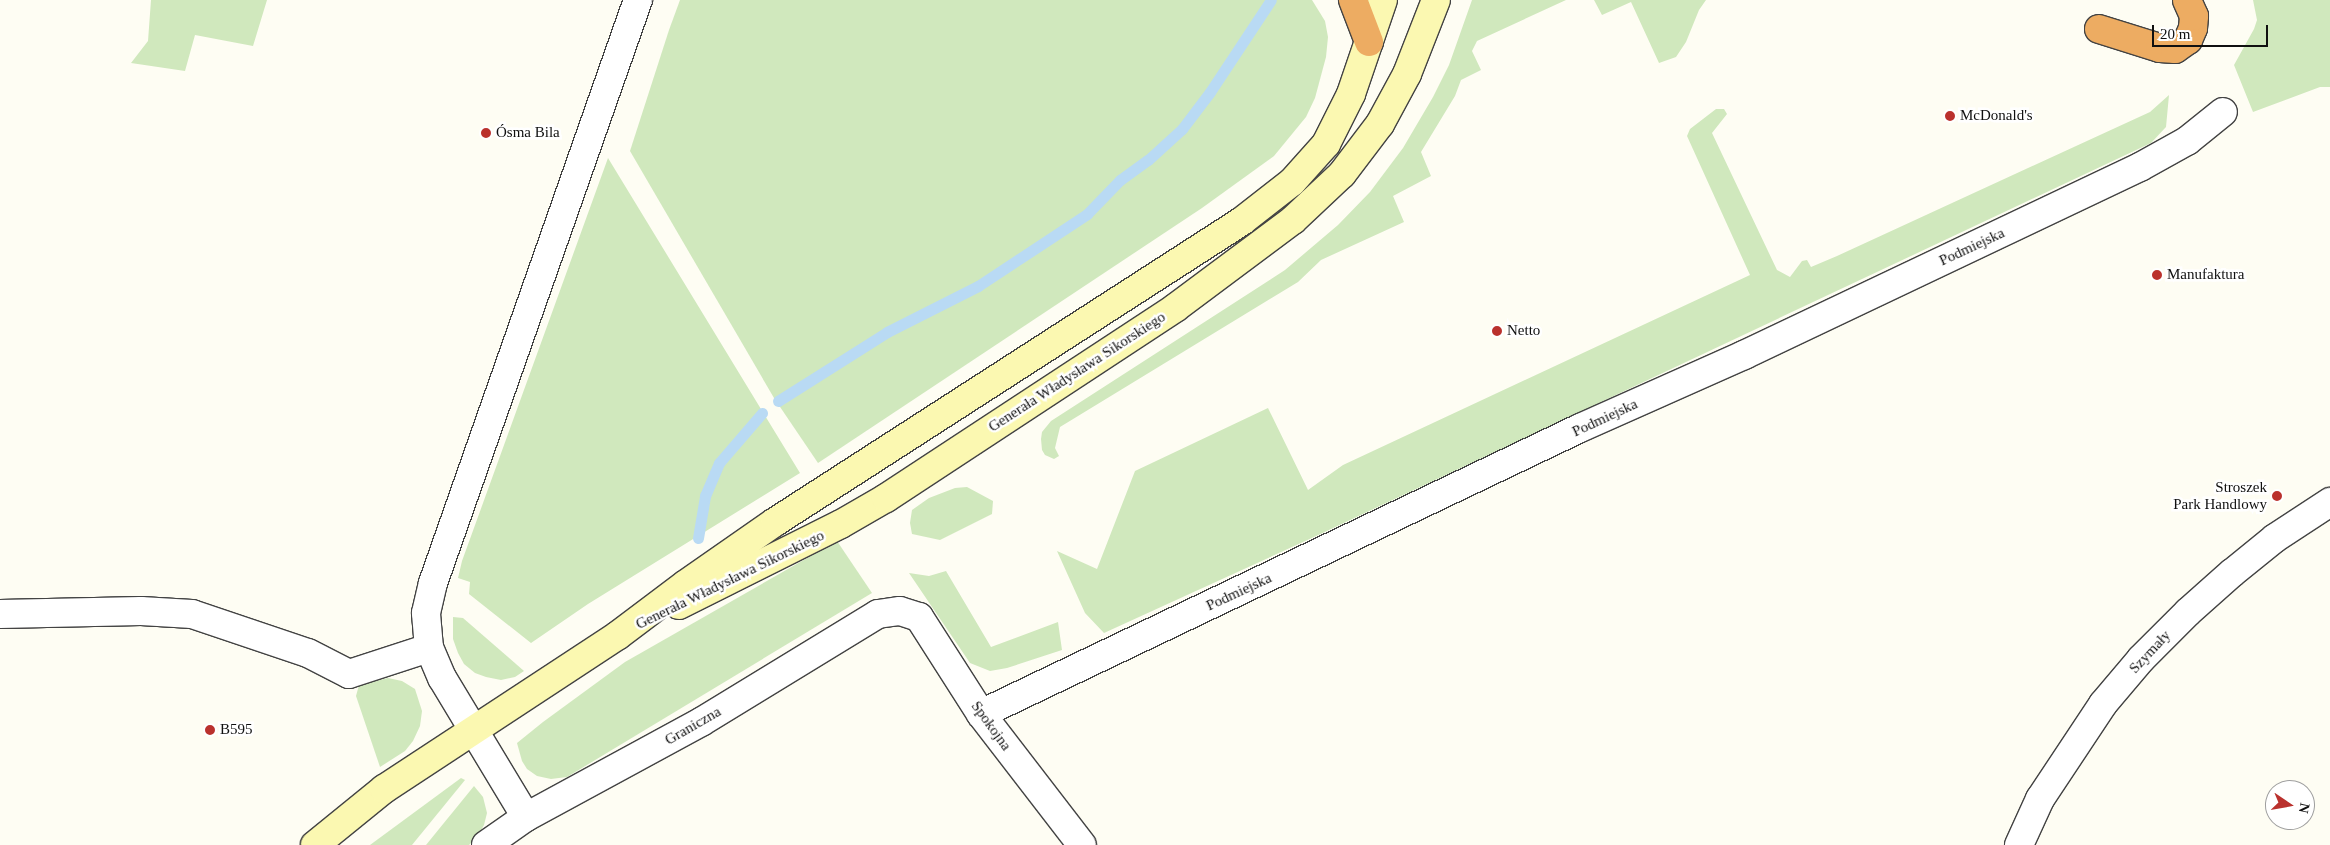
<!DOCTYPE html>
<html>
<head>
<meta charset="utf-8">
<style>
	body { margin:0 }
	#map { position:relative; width:2330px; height:845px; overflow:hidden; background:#fefdf3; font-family:"Times New Roman",serif }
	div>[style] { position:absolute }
	.green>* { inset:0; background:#d0e8bd }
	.stream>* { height:11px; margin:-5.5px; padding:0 5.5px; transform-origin:5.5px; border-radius:5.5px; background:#b9daf4 }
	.roads { filter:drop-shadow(1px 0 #434343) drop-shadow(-1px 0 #434343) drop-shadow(0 1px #434343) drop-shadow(0 -1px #434343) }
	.street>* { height:28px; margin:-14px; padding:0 14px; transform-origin:14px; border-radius:14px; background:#fff }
	.secondary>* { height:28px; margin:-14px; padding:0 14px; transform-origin:14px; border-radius:14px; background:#fbf8b1 }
	.highway>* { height:28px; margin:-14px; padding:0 14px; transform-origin:14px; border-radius:14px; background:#edac62 }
	.dots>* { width:14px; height:14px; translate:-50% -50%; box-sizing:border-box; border:2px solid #fff; border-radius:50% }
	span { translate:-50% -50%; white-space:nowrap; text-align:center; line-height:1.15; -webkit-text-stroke:5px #fff; paint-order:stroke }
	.poi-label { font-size:15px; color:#101010 }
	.left { translate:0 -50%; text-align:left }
	.right { translate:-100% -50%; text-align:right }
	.street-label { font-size:15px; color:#101010 }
	.north { position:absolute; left:2265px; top:780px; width:50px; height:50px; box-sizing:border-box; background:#fff; border:1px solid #9f9f9f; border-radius:50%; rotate:102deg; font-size:14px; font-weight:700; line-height:20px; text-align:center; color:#101010 }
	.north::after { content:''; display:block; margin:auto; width:18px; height:22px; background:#ba312d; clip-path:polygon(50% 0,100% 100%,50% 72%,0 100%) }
	.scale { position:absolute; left:2152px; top:25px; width:116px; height:22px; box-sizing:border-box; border:2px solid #101010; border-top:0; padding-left:6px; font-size:15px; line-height:18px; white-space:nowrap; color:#101010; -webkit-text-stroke:4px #fff; paint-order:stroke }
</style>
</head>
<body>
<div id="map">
	<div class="green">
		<i style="clip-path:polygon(151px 0,267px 0,253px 46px,195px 35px,185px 71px,131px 63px,148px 41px)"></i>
		<i style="clip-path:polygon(680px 0,1312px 0,1325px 21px,1328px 37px,1326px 57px,1315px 98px,1306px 117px,1274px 156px,1202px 208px,818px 463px,774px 398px,630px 151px,669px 30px)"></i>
		<i style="clip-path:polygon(1472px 0,1566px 0,1477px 41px,1472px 51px,1481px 70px,1461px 80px,1455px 96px,1421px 152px,1431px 176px,1393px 196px,1404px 222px,1321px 260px,1298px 282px,1060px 427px,1055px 448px,1059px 456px,1054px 459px,1045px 455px,1042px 450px,1041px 439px,1042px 432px,1051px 421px,1285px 270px,1338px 225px,1370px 192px,1403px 148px,1433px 97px,1449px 65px)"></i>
		<i style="clip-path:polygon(1594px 0,1706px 0,1699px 10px,1686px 42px,1676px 57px,1659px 63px,1631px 2px,1602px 15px)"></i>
		<i style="clip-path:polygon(2253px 0,2330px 0,2330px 87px,2320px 87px,2253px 112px,2234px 65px,2254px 29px,2257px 20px)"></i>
		<i style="clip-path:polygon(2169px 95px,2166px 127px,2151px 143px,1314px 537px,1104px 633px,1085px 613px,1057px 551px,1097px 569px,1135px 471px,1268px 408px,1308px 490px,1343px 465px,1750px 275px,1687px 136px,1690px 129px,1716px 109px,1724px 109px,1727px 114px,1712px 133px,1777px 270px,1790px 277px,1802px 261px,1807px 260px,1811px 267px,1837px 256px,2150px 112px)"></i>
		<i style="clip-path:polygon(608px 158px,800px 473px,588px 604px,531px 643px,469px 594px,470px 582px,458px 578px,462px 561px)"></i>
		<i style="clip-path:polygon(967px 487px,993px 501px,992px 514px,940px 540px,912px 534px,910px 523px,912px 510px,929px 498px,955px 488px)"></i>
		<i style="clip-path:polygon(837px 541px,872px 593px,567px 777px,551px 779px,537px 776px,527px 769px,522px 761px,517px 743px,543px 722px,625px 662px)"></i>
		<i style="clip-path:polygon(946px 571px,991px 647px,1058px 622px,1062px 650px,1007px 668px,990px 671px,970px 663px,909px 573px,929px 576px)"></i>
		<i style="clip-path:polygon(453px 617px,463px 618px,524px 671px,515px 677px,501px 680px,486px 677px,475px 673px,464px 664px,458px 653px,453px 639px)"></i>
		<i style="clip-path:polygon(388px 678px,402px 681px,415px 689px,422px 711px,420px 726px,413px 741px,405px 751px,380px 767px,356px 696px,359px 685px)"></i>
		<i style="clip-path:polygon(461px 778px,465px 780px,412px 845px,370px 845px)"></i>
		<i style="clip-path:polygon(474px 786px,483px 797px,487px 813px,484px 825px,477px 837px,469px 845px,426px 845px)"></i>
	</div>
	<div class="stream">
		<i style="left:778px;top:401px;width:129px;rotate:-32.3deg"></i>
		<i style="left:887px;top:332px;width:102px;rotate:-26.8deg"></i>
		<i style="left:978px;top:286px;width:131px;rotate:-33.4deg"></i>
		<i style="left:1087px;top:214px;width:47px;rotate:-45.9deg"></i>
		<i style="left:1120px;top:180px;width:34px;rotate:-36deg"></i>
		<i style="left:1148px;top:160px;width:46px;rotate:-42.4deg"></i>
		<i style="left:1182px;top:129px;width:46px;rotate:-52.9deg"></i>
		<i style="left:1210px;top:92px;width:110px;rotate:-56.5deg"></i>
		<i style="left:698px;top:538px;width:43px;rotate:-80.5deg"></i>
		<i style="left:705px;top:496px;width:36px;rotate:-67deg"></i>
		<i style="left:719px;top:463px;width:66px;rotate:-49.3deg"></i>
	</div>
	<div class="roads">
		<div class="street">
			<i style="left:0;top:614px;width:141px;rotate:-1.2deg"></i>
			<i style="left:141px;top:611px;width:51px;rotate:3.4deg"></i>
			<i style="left:192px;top:614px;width:122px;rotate:18.6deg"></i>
			<i style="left:308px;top:653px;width:46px;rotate:27.1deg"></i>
			<i style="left:349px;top:674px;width:84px;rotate:-18deg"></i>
			<i style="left:981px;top:714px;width:664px;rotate:-25.52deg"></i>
			<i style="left:1580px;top:428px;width:180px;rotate:-24deg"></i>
			<i style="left:1744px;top:355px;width:438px;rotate:-25.4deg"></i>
			<i style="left:2140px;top:167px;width:54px;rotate:-29deg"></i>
			<i style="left:2187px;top:141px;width:46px;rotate:-38.9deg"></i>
			<i style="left:526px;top:817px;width:162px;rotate:-121.1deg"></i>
			<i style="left:442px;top:678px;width:33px;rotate:-113deg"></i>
			<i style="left:429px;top:648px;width:35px;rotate:-95deg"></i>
			<i style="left:426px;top:613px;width:31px;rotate:-77deg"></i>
			<i style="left:433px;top:583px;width:618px;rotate:-70.63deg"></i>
			<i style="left:486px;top:845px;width:49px;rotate:-35deg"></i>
			<i style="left:526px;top:817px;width:199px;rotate:-28.5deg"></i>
			<i style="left:701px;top:722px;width:207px;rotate:-31.4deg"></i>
			<i style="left:878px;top:614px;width:22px;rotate:-8deg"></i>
			<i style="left:900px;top:611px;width:20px;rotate:18deg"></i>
			<i style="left:919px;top:617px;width:115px;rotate:57.4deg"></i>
			<i style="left:981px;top:714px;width:165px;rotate:52.4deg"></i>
			<i style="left:2019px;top:845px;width:51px;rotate:-65.5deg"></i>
			<i style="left:2040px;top:799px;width:114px;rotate:-56.4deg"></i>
			<i style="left:2103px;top:704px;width:59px;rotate:-49.8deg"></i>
			<i style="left:2141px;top:659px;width:66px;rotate:-45deg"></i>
			<i style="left:2188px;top:612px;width:59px;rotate:-41.6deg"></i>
			<i style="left:2232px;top:573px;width:55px;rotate:-39.1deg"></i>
			<i style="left:2275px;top:538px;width:66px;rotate:-33.2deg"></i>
		</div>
		<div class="secondary">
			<i style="left:679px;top:605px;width:181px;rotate:-26.6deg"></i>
			<i style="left:841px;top:524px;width:52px;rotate:-30deg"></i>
			<i style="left:886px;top:498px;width:346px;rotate:-33.3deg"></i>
			<i style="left:1175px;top:308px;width:147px;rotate:-36.7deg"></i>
			<i style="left:1293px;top:220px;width:67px;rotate:-43.2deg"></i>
			<i style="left:1342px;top:174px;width:63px;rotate:-52.8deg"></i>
			<i style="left:1380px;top:124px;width:57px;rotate:-61.6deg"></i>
			<i style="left:1407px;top:74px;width:79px;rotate:-68.6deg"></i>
			<i style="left:315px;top:845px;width:89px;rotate:-39.1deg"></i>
			<i style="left:384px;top:789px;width:279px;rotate:-33.3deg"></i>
			<i style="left:617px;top:636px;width:86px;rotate:-37deg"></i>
			<i style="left:686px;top:584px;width:108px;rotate:-34.9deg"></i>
			<i style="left:775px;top:522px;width:556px;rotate:-32.8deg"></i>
			<i style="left:1242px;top:221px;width:63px;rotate:-38deg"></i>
			<i style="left:1292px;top:182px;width:51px;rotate:-48.2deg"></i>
			<i style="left:1326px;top:144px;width:56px;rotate:-63.4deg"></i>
			<i style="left:1351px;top:94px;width:99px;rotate:-71.2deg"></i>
		</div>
		<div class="highway">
			<i style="left:1353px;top:0;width:45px;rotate:69.1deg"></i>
			<i style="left:2099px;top:29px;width:64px;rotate:17.3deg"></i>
			<i style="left:2160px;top:48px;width:15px;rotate:4deg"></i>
			<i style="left:2175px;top:49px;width:16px;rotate:-35deg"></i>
			<i style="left:2188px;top:40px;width:13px;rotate:-67deg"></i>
			<i style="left:2193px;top:28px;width:12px;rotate:-85deg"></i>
			<i style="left:2194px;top:16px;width:17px;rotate:-114deg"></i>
		</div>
	</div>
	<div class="dots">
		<i style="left:1950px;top:116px;background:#ba312d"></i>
		<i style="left:486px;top:133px;background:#ba312d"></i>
		<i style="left:2157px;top:275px;background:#ba312d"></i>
		<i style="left:1497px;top:331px;background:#ba312d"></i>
		<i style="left:2277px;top:496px;background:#ba312d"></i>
		<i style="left:210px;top:730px;background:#ba312d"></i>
	</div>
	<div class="poi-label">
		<span class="left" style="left:1960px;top:116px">McDonald's</span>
		<span class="left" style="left:496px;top:133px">Ósma Bila</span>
		<span class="left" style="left:2167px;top:275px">Manufaktura</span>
		<span class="left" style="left:1507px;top:331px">Netto</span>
		<span class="right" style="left:2267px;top:496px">Stroszek<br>Park Handlowy</span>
		<span class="left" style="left:220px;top:730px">B595</span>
	</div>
	<div class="street-label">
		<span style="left:1972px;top:247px;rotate:-25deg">Podmiejska</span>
		<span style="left:1077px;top:372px;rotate:-33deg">Generała Władysława Sikorskiego</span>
		<span style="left:1605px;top:418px;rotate:-25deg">Podmiejska</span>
		<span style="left:730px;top:580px;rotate:-26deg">Generała Władysława Sikorskiego</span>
		<span style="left:1239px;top:592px;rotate:-25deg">Podmiejska</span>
		<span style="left:2150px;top:652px;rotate:-47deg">Szymały</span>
		<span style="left:693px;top:726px;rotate:-30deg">Graniczna</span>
		<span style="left:991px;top:726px;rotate:54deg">Spokojna</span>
	</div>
	<div class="north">N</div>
	<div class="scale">20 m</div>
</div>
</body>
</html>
